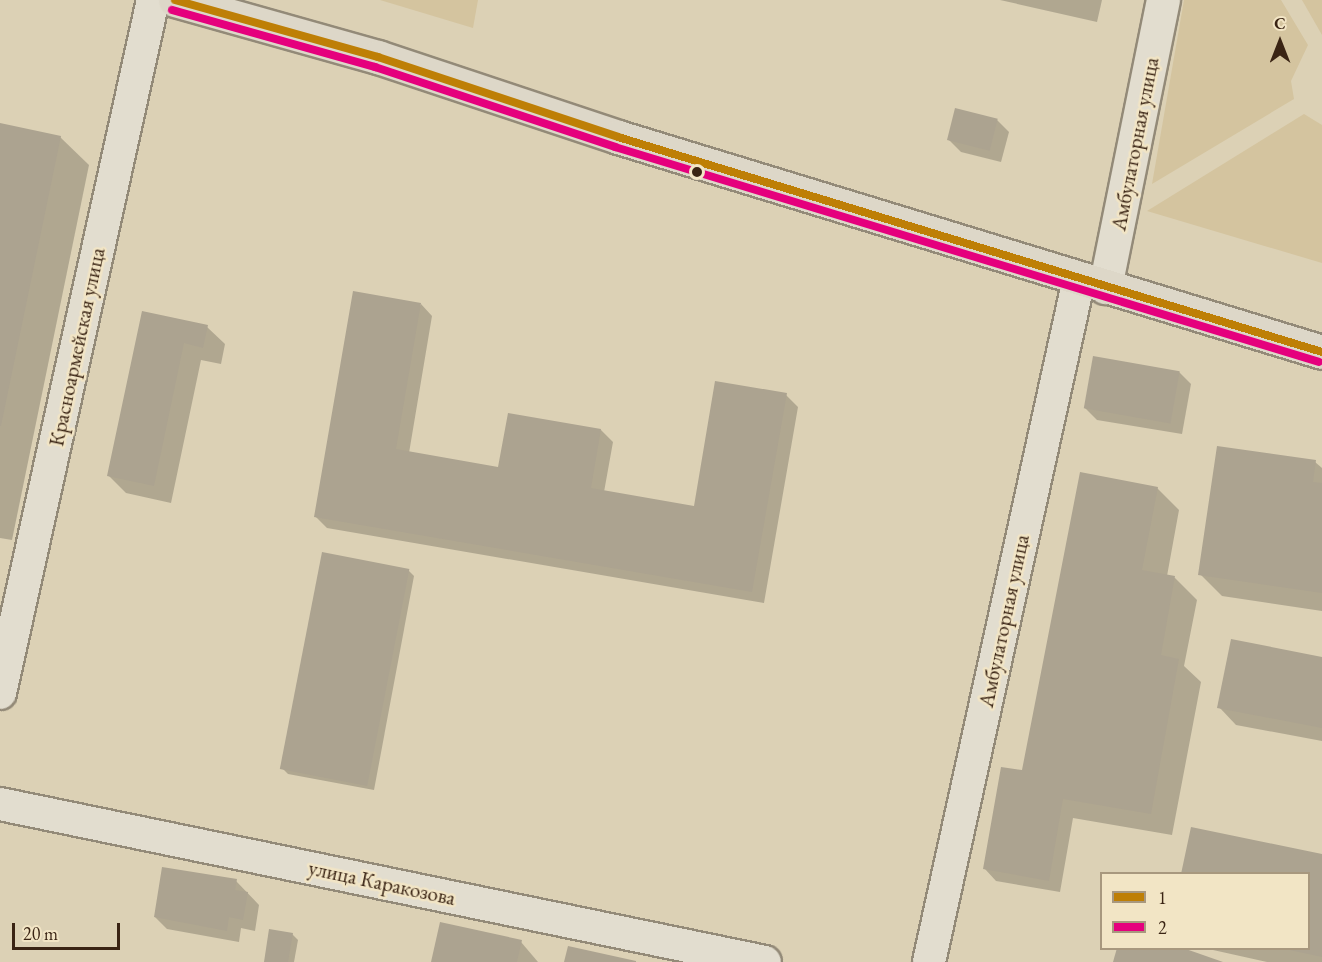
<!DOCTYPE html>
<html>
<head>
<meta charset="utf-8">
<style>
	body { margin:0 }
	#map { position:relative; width:1322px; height:962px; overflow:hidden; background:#dcd1b5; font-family:"EB Garamond",serif }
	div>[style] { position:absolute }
	.green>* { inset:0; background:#d4c49f }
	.shadow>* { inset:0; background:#0003 }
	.building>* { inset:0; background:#aca390; transform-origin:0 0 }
	.roads { filter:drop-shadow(2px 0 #938a78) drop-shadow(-2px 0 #938a78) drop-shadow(0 2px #938a78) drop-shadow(0 -2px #938a78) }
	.street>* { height:32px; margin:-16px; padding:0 16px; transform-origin:16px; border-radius:16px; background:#e2ddcf }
	.secondary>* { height:33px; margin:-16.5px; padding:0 16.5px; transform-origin:16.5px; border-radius:16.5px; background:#e2ddcf }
	.primary>* { height:33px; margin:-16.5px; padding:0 16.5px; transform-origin:16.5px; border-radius:16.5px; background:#ddd7c8 }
	.bus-1>* { height:8px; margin:-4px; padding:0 4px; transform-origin:4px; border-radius:4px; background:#be7f06 }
	.bus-2>* { height:8px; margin:-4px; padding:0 4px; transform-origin:4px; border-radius:4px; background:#e5007d }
	.dots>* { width:16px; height:16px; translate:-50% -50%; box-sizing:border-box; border:3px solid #f2e5c5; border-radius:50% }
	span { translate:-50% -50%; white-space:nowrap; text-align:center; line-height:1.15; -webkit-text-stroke:5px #f2e5c5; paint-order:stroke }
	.street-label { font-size:21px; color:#3a2414 }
	.legend { position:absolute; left:1100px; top:872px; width:210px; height:78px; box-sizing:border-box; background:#f2e5c5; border:2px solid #a8987e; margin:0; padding:8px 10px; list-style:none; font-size:18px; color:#3a2414 }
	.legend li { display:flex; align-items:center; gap:12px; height:30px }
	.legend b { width:30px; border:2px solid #a8987e }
	.north { position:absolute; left:1250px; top:12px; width:60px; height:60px; -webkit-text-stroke:4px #f2e5c5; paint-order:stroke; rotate:0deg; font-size:16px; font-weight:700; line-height:24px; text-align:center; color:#3a2414 }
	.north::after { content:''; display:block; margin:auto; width:21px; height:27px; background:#3a2414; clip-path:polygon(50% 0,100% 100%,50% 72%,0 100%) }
	.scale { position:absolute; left:12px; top:923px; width:108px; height:27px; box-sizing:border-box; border:3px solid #3a2414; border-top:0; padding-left:8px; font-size:18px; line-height:21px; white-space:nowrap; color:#3a2414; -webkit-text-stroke:4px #f2e5c5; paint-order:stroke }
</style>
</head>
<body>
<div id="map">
	<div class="green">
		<i style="clip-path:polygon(380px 0,478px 0,473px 28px)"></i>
		<i style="clip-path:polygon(1184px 0,1281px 0,1308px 45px,1291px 81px,1294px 99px,1152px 184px)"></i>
		<i style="clip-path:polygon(1302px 0,1322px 0,1322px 35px)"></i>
		<i style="clip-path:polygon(1304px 114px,1322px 125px,1322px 263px,1147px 211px)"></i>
	</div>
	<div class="shadow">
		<i style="clip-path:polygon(1000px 0,1102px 0,1097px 22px)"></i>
		<i style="clip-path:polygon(997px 120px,1009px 132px,1001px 162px,961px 152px,949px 140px)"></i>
		<i style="clip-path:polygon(0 125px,60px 137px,89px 165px,12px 540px,0 538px)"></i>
		<i style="clip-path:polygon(421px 304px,432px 316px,409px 453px,499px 469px,601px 430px,613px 442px,604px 492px,695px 508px,786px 395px,798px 407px,764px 603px,327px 528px,315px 516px)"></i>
		<i style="clip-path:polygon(143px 313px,207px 327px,225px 344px,221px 364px,201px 360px,171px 503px,126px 493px,109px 476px)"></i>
		<i style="clip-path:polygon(1179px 372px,1191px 384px,1182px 434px,1097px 420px,1085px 408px)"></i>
		<i style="clip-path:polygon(1315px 462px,1322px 468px,1322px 611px,1222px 596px,1200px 574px)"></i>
		<i style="clip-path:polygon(1157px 488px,1179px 510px,1167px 576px,1175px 578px,1197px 600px,1184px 666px,1201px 682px,1172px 835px,1073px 818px,1060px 892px,996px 881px,985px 869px,1022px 772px)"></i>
		<i style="clip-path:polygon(408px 570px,414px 576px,374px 790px,288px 774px,283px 769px)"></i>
		<i style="clip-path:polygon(1322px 658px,1322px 741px,1236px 725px,1219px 707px)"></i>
		<i style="clip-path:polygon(1322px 856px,1322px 962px,1267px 962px,1204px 948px,1308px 948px)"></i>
		<i style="clip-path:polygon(236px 881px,259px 905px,255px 931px,241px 928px,239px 942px,167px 929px,155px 917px)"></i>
		<i style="clip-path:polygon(292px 934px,298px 940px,294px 962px,266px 962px)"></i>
		<i style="clip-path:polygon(521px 942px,538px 962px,433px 962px)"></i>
	</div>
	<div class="building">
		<i style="left:955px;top:108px;width:44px;height:33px;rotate:14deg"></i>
		<i style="clip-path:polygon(0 123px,61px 136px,1px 426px,0 426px)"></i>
		<i style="clip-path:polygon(353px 291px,421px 303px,396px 449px,498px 467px,508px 413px,601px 429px,591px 488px,694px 506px,715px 381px,787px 393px,752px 592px,314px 517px)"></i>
		<i style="clip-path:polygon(142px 311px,208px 325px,203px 348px,184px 343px,154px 486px,107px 476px)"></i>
		<i style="left:1093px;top:356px;width:88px;height:53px;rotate:10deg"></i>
		<i style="clip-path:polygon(1217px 446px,1316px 460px,1313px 482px,1322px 483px,1322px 593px,1198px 575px)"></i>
		<i style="clip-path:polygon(1080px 472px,1158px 487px,1142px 570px,1175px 576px,1161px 655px,1179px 659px,1151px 814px,1063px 799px,1049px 881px,983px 869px,1001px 767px,1022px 770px)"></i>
		<i style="left:322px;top:552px;width:89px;height:221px;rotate:11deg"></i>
		<i style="clip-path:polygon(1231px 639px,1322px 657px,1322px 728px,1217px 708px)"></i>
		<i style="clip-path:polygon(1191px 827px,1322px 854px,1322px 957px,1285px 949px,1308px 948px,1308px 874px,1181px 874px)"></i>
		<i style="clip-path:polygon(162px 867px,237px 879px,235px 890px,248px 892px,243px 920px,229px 917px,227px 931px,154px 917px)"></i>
		<i style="clip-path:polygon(440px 922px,522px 940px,517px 962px,431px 962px)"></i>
		<i style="clip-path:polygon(269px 929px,293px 933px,288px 962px,264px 962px)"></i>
		<i style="clip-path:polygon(568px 946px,636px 961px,636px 962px,564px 962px)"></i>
		<i style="clip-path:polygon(1117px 948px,1183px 948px,1223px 962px,1113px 962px)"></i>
	</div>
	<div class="roads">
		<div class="street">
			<i style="left:0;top:693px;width:710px;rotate:-77.55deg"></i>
			<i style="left:0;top:804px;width:781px;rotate:11.67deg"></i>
			<i style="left:929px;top:962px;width:699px;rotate:-77.61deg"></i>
		</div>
		<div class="secondary">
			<i style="left:1105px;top:287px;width:293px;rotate:-78.6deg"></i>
		</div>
		<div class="primary">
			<i style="left:175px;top:0;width:211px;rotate:15.7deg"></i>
			<i style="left:378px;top:57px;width:253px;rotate:18.4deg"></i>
			<i style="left:618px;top:137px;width:736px;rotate:16.98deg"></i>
		</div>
	</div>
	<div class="bus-1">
		<i style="left:175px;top:0;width:211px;rotate:15.7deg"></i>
		<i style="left:378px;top:57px;width:253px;rotate:18.4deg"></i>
		<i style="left:618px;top:137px;width:736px;rotate:16.98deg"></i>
	</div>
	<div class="bus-2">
		<i style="left:172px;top:10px;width:211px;rotate:15.7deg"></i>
		<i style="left:375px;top:67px;width:253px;rotate:18.4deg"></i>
		<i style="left:615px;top:147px;width:736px;rotate:16.98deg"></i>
	</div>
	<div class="dots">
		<i style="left:697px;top:172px;background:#3a2414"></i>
	</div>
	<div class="street-label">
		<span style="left:1135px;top:144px;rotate:-79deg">Амбулаторная улица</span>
		<span style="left:77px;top:347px;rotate:-78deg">Красноармейская улица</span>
		<span style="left:1004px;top:621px;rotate:-78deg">Амбулаторная улица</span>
		<span style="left:382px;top:883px;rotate:12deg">улица Каракозова</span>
	</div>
	<ul class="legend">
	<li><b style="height:8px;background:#be7f06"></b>1</li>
	<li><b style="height:8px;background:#e5007d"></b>2</li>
	</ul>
	<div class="north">С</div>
	<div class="scale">20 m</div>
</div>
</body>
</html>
